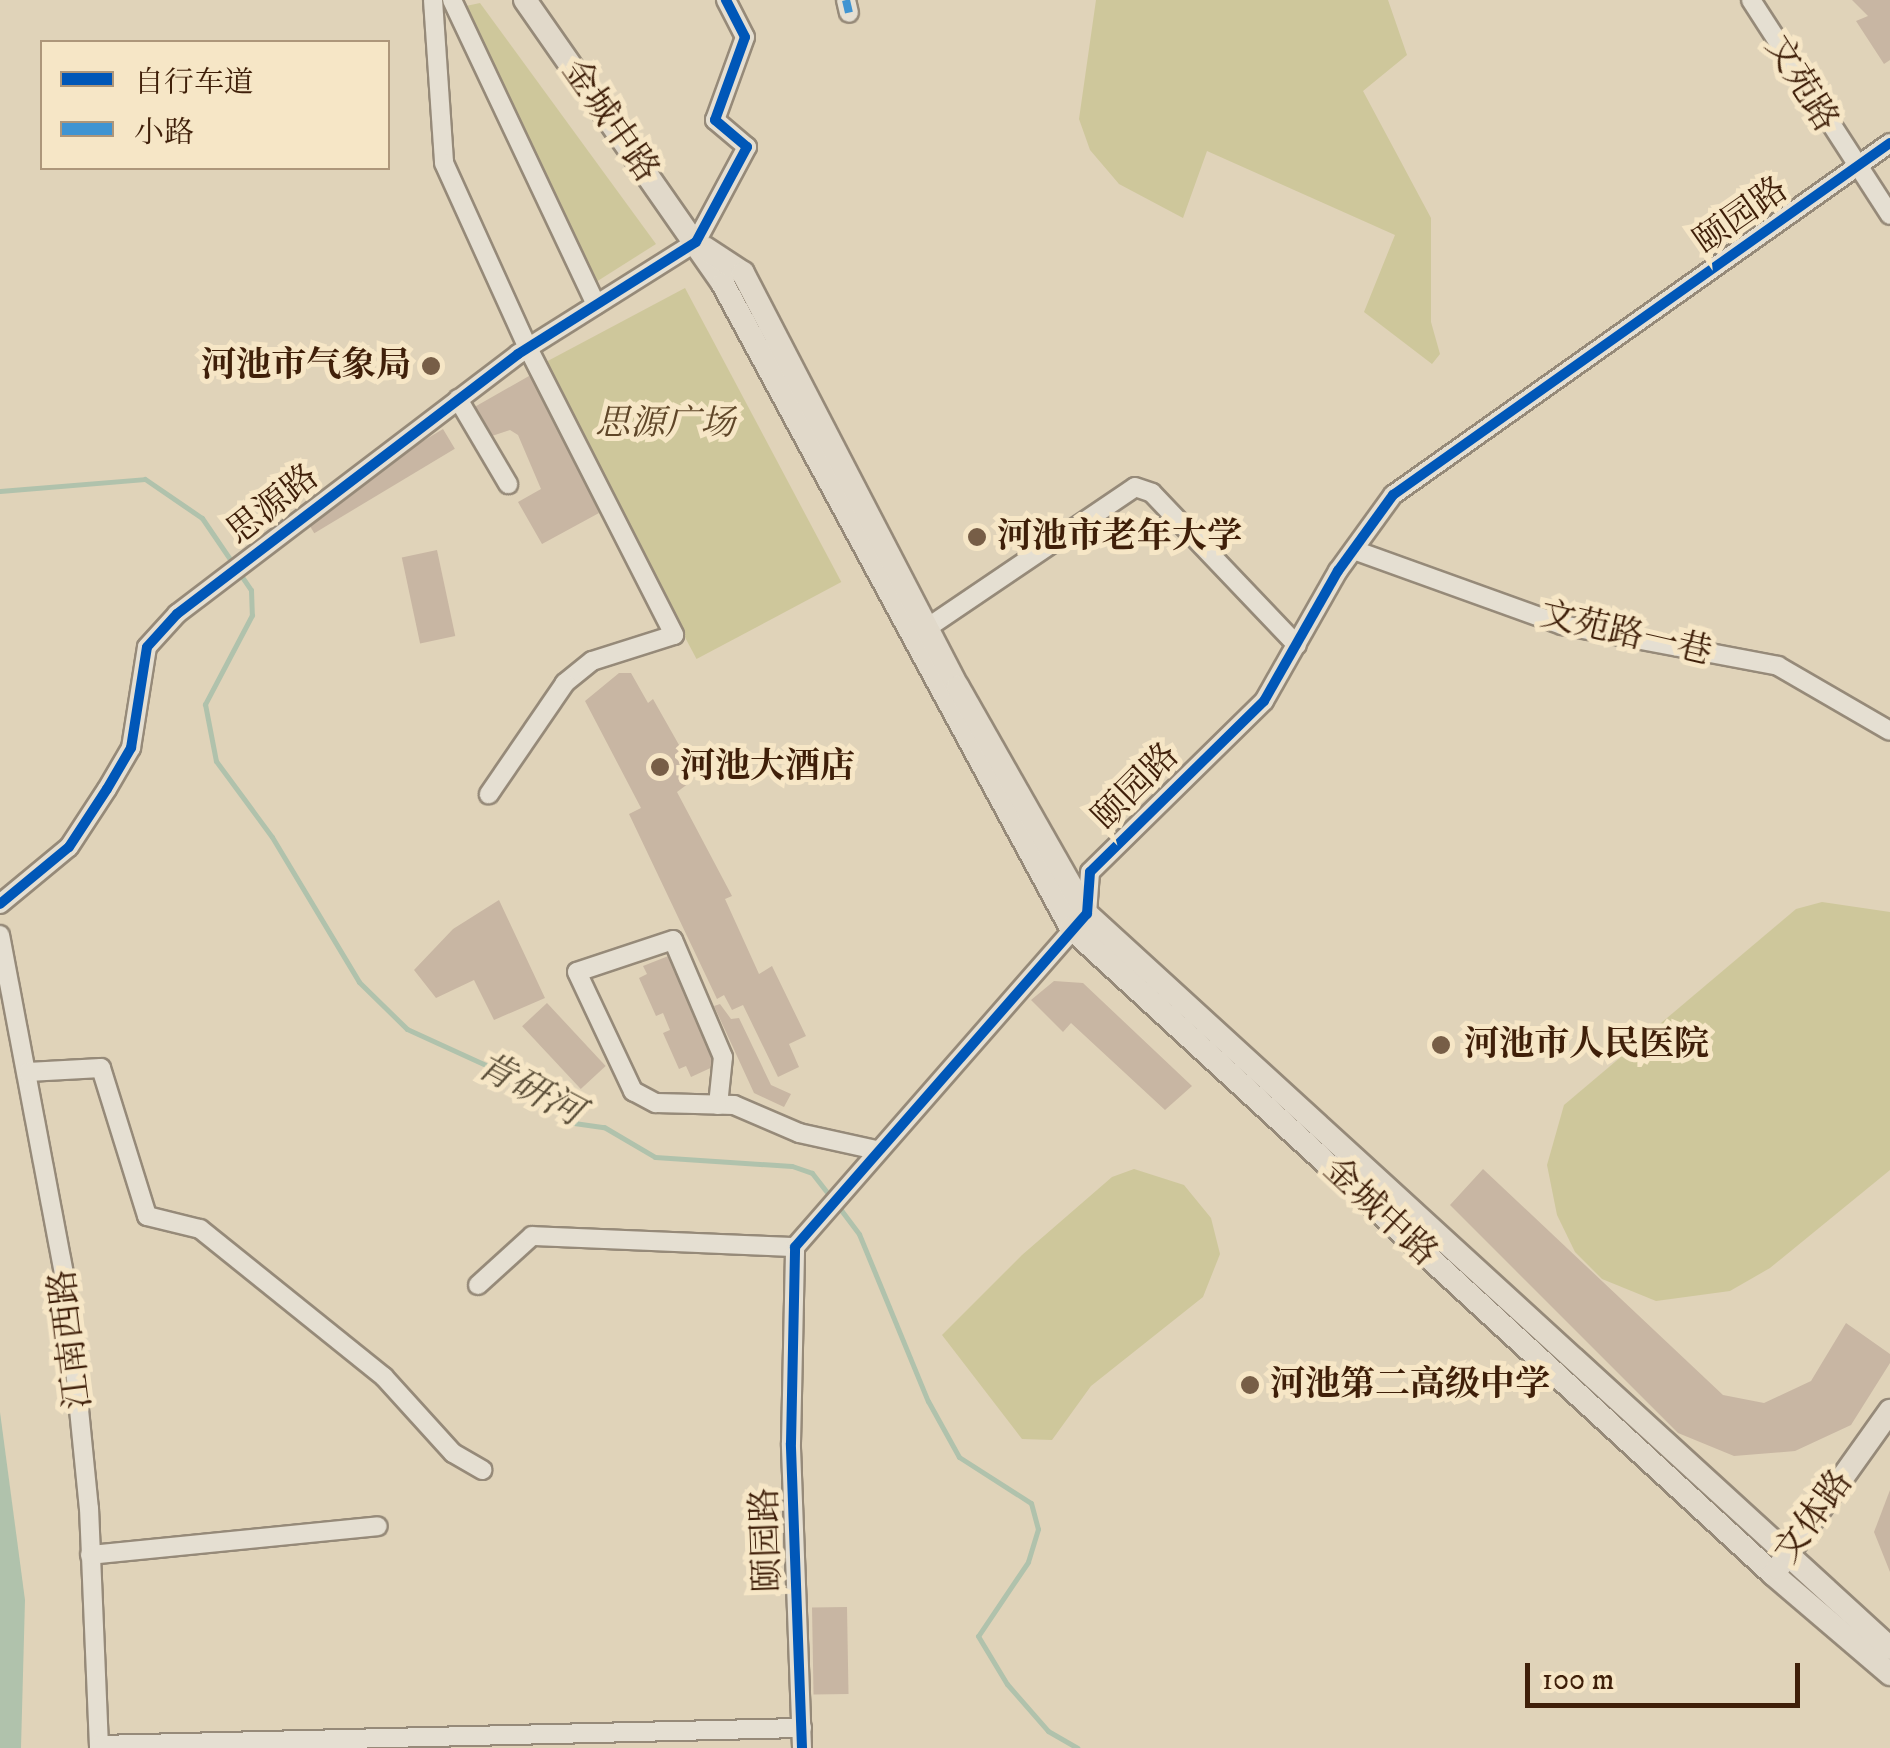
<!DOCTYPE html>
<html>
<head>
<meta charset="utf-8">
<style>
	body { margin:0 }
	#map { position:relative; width:1890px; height:1748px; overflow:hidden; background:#e0d3b9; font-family:"IM FELL DW Pica","Noto Serif SC",serif }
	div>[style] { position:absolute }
	.green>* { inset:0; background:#cec79b; transform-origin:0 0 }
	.water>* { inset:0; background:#b0c2ac }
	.stream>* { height:5px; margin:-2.5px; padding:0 2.5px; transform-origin:2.5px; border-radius:2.5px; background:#b0c2ac }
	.building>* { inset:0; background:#c8b6a3; transform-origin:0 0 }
	.roads { filter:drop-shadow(2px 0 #968a79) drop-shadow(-2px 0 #968a79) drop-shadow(0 2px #968a79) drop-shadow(0 -2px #968a79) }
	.minor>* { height:18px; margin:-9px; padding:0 9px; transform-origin:9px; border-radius:9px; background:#e5dfd2 }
	.major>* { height:22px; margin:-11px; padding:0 11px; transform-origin:11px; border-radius:11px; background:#e1d9ca }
	.quiet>* { height:8px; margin-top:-4px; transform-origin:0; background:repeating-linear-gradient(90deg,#3f94d2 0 15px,transparent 0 23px) }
	.cycleway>* { height:10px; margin:-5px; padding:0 5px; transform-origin:5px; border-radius:5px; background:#0057b8 }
	.dots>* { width:28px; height:28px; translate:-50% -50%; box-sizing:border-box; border:5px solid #f6e6c6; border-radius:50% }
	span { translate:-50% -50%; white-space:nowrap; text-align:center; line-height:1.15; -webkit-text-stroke:10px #f6e6c6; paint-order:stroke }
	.street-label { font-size:35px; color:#3f1f09 }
	.poi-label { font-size:35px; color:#3f1f09; font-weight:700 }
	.right { translate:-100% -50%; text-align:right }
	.left { translate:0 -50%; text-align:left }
	.park-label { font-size:35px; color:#5f4628; font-style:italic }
	.water-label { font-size:38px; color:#5b4e38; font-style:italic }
	.legend { position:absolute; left:40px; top:40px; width:350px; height:130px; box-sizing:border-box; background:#f6e6c6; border:2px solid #ad967a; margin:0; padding:12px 18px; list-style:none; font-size:30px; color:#3f1f09 }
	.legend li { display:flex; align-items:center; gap:20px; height:50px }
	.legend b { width:50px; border:2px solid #ad967a }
	.scale { position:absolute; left:1525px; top:1663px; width:275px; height:45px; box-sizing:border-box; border:5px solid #3f1f09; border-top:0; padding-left:12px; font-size:30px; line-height:35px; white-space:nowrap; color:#3f1f09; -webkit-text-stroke:8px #f6e6c6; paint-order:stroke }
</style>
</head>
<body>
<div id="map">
	<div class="green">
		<i style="clip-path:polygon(1096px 0,1388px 0,1407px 55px,1363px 91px,1431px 218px,1431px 322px,1440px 354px,1432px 364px,1364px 312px,1395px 235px,1207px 151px,1183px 218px,1119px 184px,1090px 150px,1079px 119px)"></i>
		<i style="clip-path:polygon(480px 3px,656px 244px,596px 282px,466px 6px)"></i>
		<i style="left:685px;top:288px;width:333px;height:164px;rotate:62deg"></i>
		<i style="clip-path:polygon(1822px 902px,1890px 912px,1890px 1170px,1770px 1268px,1730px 1291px,1656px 1301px,1602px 1279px,1575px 1252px,1557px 1215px,1547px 1165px,1564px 1105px,1796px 909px)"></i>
		<i style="clip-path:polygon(1134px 1169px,1184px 1185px,1211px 1218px,1220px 1254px,1203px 1297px,1091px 1386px,1052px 1440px,1022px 1439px,942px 1335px,1022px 1255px,1112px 1177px)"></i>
	</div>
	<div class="water">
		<i style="clip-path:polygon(0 1412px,25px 1600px,21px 1748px,0 1748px)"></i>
	</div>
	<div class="stream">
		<i style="left:0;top:491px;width:145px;rotate:-4.7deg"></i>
		<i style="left:145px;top:479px;width:69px;rotate:34.4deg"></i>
		<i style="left:202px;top:518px;width:87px;rotate:55.8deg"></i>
		<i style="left:251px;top:590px;width:25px;rotate:88deg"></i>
		<i style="left:252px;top:615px;width:101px;rotate:117.8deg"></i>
		<i style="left:205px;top:704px;width:58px;rotate:79.1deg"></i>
		<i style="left:216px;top:761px;width:94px;rotate:53.6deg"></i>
		<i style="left:272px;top:837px;width:169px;rotate:59deg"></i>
		<i style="left:359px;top:982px;width:67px;rotate:44.4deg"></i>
		<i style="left:407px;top:1029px;width:89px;rotate:24.6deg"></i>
		<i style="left:488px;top:1066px;width:103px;rotate:33.5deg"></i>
		<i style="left:574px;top:1123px;width:30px;rotate:8deg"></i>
		<i style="left:604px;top:1127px;width:59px;rotate:30.5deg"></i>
		<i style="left:655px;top:1157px;width:137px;rotate:3.8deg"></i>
		<i style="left:792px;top:1166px;width:21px;rotate:19deg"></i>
		<i style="left:812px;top:1173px;width:31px;rotate:52deg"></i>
		<i style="left:838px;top:1206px;width:35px;rotate:53deg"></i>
		<i style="left:859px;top:1234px;width:181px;rotate:67.6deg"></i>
		<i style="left:928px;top:1401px;width:64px;rotate:61deg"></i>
		<i style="left:959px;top:1457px;width:85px;rotate:32.6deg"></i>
		<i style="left:1031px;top:1503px;width:27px;rotate:75deg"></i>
		<i style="left:1038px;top:1529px;width:34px;rotate:107deg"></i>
		<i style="left:1028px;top:1562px;width:89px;rotate:124deg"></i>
		<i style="left:978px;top:1636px;width:56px;rotate:58.9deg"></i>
		<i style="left:1007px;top:1684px;width:62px;rotate:48.9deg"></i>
		<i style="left:1048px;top:1731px;width:34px;rotate:30deg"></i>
	</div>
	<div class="building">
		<i style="clip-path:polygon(1852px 0,1890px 0,1890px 60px,1884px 64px,1856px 21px,1868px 16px)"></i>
		<i style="clip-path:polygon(529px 376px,539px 385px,599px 513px,542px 544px,518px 502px,541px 489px,518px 435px,510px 430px,486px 438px,471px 409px)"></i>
		<i style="left:443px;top:429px;width:23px;height:164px;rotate:59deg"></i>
		<i style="left:437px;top:550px;width:88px;height:36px;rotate:78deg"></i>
		<i style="clip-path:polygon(619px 673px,631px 673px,648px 703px,653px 699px,683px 752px,693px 780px,677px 792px,732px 896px,725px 899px,759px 974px,772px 966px,806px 1036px,789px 1044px,799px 1067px,778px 1077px,743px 1005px,732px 1010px,724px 995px,717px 999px,629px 814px,641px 808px,585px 701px)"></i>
		<i style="clip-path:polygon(499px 900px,545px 998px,494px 1020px,474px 980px,436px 998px,414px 970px,453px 929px)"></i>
		<i style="clip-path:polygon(671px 955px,717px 1065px,691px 1077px,686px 1066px,679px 1069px,663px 1033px,670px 1030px,663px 1013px,656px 1016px,639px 978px,647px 974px,643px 966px)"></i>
		<i style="clip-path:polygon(1054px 981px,1083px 983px,1192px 1086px,1165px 1110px,1071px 1023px,1063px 1032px,1031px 1000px)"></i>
		<i style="left:547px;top:1003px;width:86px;height:34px;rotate:47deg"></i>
		<i style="clip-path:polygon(720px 1004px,731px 1019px,739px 1018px,771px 1085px,791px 1094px,784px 1107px,754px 1093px,714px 1006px)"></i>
		<i style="clip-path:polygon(1483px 1169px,1723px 1395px,1764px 1403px,1811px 1381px,1846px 1323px,1890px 1354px,1890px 1363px,1851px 1425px,1795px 1451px,1734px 1456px,1678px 1433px,1450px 1205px)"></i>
		<i style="clip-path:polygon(1890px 1490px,1890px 1572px,1874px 1532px)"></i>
		<i style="left:847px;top:1607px;width:87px;height:35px;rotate:89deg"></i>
	</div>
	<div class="roads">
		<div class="minor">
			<i style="left:433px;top:0;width:163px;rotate:86.1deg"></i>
			<i style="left:444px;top:163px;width:203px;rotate:65.6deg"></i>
			<i style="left:528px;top:348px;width:322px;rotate:63deg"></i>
			<i style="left:674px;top:635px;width:86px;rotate:162.4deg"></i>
			<i style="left:592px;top:661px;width:35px;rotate:141deg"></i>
			<i style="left:565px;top:683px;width:135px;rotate:124.4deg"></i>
			<i style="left:452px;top:0;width:337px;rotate:64.7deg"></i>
			<i style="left:846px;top:0;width:13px;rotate:77deg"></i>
			<i style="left:1751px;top:0;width:256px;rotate:57.1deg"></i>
			<i style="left:458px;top:399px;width:99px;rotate:59.5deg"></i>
			<i style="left:1354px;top:550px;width:221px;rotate:19.8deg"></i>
			<i style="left:1562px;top:625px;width:220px;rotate:10.7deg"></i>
			<i style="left:1778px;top:666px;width:129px;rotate:30.1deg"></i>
			<i style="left:927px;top:628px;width:251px;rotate:-34.1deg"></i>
			<i style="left:1135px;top:487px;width:18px;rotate:19deg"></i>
			<i style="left:1152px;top:493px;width:210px;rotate:46.4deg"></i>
			<i style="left:0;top:904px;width:89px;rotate:-39.6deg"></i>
			<i style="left:69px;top:847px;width:69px;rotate:-56.8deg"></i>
			<i style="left:107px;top:789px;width:48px;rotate:-59.7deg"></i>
			<i style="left:131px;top:748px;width:102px;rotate:-81deg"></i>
			<i style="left:147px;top:647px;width:45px;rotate:-47.7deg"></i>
			<i style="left:177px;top:614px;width:429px;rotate:-37.3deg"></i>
			<i style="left:518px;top:354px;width:210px;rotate:-32.2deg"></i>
			<i style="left:696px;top:242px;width:108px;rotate:-61.8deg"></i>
			<i style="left:747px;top:147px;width:42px;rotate:-139.8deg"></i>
			<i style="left:715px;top:120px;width:88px;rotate:-70.1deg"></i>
			<i style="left:745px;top:37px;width:42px;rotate:-117.2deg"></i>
			<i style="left:0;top:935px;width:360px;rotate:79.3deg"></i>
			<i style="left:67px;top:1289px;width:220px;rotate:84.3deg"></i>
			<i style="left:89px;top:1508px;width:240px;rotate:87.6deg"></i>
			<i style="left:28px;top:1072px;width:73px;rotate:-3.1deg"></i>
			<i style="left:101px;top:1068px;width:155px;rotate:72.7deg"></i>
			<i style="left:147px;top:1216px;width:55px;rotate:13.8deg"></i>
			<i style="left:200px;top:1229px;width:236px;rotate:38.8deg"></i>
			<i style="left:384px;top:1377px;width:103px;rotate:47.8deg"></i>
			<i style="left:453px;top:1453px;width:34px;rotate:30deg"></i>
			<i style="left:718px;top:1105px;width:48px;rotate:-84.1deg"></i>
			<i style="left:723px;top:1057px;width:127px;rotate:-113.1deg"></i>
			<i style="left:673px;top:940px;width:101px;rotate:161.6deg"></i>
			<i style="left:577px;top:972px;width:132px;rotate:64.8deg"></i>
			<i style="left:633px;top:1091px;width:26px;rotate:28deg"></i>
			<i style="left:656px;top:1103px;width:78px;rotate:1.5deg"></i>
			<i style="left:734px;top:1105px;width:71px;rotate:23.3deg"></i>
			<i style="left:799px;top:1133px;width:79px;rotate:12.4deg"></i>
			<i style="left:478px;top:1285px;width:73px;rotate:-42.2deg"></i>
			<i style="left:532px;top:1236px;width:263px;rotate:2.4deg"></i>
			<i style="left:90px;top:1555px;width:289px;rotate:-5.7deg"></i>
			<i style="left:99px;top:1745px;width:703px;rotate:-1.39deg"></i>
			<i style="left:802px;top:1748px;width:305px;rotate:-92.1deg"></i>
			<i style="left:791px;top:1443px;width:196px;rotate:-88.8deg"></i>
			<i style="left:795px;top:1247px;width:443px;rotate:-48.8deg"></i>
			<i style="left:1087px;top:914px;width:42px;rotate:-85.9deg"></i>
			<i style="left:1090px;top:872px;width:244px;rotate:-44.5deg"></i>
			<i style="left:1264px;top:701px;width:150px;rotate:-60.4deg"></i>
			<i style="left:1338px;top:571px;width:94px;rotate:-54.1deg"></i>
			<i style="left:1393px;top:495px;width:609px;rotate:-35.31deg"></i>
		</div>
		<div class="major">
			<i style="left:525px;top:0;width:346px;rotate:55.1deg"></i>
			<i style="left:723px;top:284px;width:732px;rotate:61.61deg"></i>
			<i style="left:1071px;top:928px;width:954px;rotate:42.62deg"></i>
			<i style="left:1773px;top:1574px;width:154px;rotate:40.5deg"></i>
			<i style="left:705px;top:248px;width:45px;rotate:33.3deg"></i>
			<i style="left:743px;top:273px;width:466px;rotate:62.6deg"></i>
			<i style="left:958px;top:687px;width:261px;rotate:60.4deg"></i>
			<i style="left:1087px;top:914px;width:1088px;rotate:42.43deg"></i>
			<i style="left:1778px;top:1568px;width:193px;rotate:-54.5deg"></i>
		</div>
	</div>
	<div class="quiet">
		<i style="left:846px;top:0;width:13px;rotate:77deg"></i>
	</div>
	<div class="cycleway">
		<i style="left:0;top:904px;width:89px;rotate:-39.6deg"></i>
		<i style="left:69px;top:847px;width:69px;rotate:-56.8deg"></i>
		<i style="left:107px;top:789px;width:48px;rotate:-59.7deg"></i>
		<i style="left:131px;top:748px;width:102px;rotate:-81deg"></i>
		<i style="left:147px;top:647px;width:45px;rotate:-47.7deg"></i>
		<i style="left:177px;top:614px;width:429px;rotate:-37.3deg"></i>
		<i style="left:518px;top:354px;width:210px;rotate:-32.2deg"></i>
		<i style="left:696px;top:242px;width:108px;rotate:-61.8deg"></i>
		<i style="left:747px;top:147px;width:42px;rotate:-139.8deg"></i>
		<i style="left:715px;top:120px;width:88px;rotate:-70.1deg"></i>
		<i style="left:745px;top:37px;width:42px;rotate:-117.2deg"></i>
		<i style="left:802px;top:1748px;width:305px;rotate:-92.1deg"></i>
		<i style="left:791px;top:1443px;width:196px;rotate:-88.8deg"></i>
		<i style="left:795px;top:1247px;width:443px;rotate:-48.8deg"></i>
		<i style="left:1087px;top:914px;width:42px;rotate:-85.9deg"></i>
		<i style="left:1090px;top:872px;width:244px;rotate:-44.5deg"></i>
		<i style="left:1264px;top:701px;width:150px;rotate:-60.4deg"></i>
		<i style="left:1338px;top:571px;width:94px;rotate:-54.1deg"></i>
		<i style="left:1393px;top:495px;width:609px;rotate:-35.31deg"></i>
	</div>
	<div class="dots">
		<i style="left:431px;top:366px;background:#775e47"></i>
		<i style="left:977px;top:537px;background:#775e47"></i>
		<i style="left:660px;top:767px;background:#775e47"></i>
		<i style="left:1441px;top:1045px;background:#775e47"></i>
		<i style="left:1250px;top:1385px;background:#775e47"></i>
	</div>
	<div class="street-label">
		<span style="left:1801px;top:84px;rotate:58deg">文苑路</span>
		<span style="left:610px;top:121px;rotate:55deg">金城中路</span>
		<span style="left:1741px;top:216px;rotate:-35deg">颐园路</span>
		<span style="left:273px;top:505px;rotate:-38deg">思源路</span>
		<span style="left:1626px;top:634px;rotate:13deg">文苑路一巷</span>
		<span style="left:1136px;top:787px;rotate:-45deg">颐园路</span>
		<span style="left:1380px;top:1212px;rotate:43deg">金城中路</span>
		<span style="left:71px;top:1339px;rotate:-97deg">江南西路</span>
		<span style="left:1814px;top:1517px;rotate:-54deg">文体路</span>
		<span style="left:767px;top:1540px;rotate:-92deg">颐园路</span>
	</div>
	<div class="poi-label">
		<span class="right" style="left:411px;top:366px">河池市气象局</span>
		<span class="left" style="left:997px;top:537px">河池市老年大学</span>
		<span class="left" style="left:680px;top:767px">河池大酒店</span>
		<span class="left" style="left:1464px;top:1045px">河池市人民医院</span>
		<span class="left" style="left:1270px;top:1385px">河池第二高级中学</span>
	</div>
	<div class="park-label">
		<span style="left:665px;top:424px">思源广场</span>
	</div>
	<div class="water-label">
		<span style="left:529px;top:1090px;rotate:28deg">肯研河</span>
	</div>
	<ul class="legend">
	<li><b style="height:12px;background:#0057b8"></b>自行车道</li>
	<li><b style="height:12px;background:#3f94d2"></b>小路</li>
	</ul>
	<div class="scale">100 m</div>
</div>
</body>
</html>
